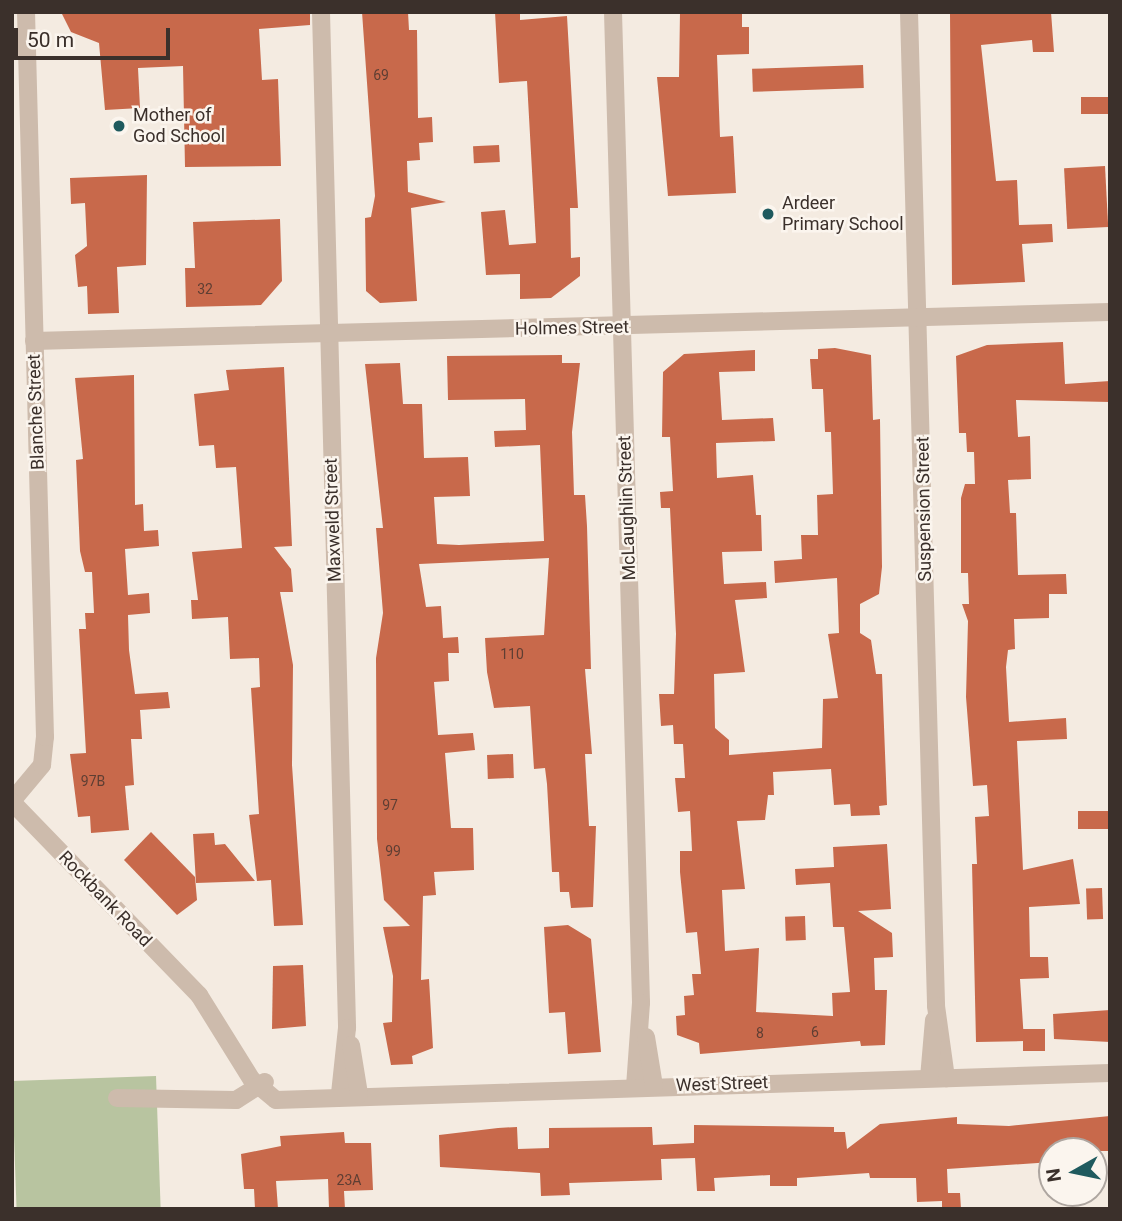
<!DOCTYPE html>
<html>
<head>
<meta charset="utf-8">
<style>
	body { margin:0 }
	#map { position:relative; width:1122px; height:1221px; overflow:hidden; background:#f4ebe1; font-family:Roboto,sans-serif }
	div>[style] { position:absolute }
	.green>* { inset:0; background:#b8c4a0; transform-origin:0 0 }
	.building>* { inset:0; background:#c8694b; transform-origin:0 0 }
	.minor>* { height:18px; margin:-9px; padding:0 9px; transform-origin:9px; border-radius:9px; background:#cdbbac }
	.dots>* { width:19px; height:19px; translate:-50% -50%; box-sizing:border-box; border:4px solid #fbf5ee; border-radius:50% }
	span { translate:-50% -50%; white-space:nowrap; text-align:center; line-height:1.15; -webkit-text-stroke:5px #fbf5ee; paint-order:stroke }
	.number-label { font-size:14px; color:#5e3e33 }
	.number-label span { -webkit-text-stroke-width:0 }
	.poi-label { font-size:18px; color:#3b302b }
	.left { translate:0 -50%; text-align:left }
	.street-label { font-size:18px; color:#3b302b }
	.frame { position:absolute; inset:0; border:14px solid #3b302b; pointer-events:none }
	.north { position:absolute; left:1038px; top:1137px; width:70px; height:70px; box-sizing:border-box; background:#fbf5ee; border:2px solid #aea6a0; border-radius:50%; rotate:261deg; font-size:19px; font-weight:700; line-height:28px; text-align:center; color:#3b302b }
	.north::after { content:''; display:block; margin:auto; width:24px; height:32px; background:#1f5a5e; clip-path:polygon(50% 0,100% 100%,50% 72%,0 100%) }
	.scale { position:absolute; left:14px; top:28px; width:156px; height:32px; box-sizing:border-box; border:4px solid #3b302b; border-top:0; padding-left:9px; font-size:21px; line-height:24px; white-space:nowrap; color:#3b302b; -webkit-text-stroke:5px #fbf5ee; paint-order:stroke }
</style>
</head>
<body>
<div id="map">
	<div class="green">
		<i style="left:156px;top:1076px;width:133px;height:144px;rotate:88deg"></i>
	</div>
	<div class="building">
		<i style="clip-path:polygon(61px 12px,310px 12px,310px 25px,259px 29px,262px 80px,278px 79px,281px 166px,185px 167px,183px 66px,138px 68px,140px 108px,105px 110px,99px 43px,71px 32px)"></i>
		<i style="clip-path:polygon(362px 12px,408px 12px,409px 30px,417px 30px,418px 118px,432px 117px,433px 142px,419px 143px,420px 160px,407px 161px,408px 192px,446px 202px,411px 208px,417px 301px,380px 303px,366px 291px,365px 218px,371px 217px,375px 196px)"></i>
		<i style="clip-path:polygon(495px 12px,520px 12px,520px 20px,567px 16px,578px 208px,570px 208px,571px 258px,580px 257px,580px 276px,551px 298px,520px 299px,520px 274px,486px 275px,481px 212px,505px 210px,509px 245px,536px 243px,527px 81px,499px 83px)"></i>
		<i style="clip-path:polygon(680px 12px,742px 12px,742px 27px,749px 27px,749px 54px,717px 55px,720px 137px,733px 136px,736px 193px,668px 196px,657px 77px,679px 77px)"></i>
		<i style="clip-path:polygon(1051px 12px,1054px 52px,1033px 52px,1032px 40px,981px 45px,996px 181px,1017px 180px,1019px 225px,1052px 224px,1053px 242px,1022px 244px,1025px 282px,952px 285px,950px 13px)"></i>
		<i style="left:863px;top:65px;width:23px;height:111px;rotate:88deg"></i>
		<i style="left:1110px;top:97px;width:17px;height:29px;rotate:90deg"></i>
		<i style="left:499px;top:145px;width:17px;height:26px;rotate:87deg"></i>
		<i style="left:1105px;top:166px;width:61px;height:41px;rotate:87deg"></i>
		<i style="clip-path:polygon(147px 175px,146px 265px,117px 267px,119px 313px,88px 314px,87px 286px,78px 287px,75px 255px,87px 246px,85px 203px,71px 204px,70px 178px)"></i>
		<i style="clip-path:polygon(280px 219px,282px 281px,261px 305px,186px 307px,185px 268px,195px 268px,193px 222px)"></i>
		<i style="clip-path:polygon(1063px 342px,1065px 384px,1110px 381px,1110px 402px,1016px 400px,1018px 437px,1030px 436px,1031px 479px,1008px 480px,1010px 513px,1016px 513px,1018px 575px,1066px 574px,1067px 594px,1049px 594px,1049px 618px,1014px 619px,1015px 649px,1008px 650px,1006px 667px,1009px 722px,1066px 718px,1067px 739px,1017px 741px,1023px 870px,1073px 859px,1080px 904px,1029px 907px,1030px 957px,1048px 957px,1049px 978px,1020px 979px,1024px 1041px,976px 1042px,972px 864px,977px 864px,975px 817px,989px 816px,987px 785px,973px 786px,966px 697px,968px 621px,962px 604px,969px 604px,968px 573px,961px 573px,961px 498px,965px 484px,975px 484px,974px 452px,967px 452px,966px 433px,959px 433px,956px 356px,987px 345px)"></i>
		<i style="clip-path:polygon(835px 348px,871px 355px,873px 420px,880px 419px,882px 567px,879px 594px,860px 604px,860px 633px,871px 640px,876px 674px,882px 674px,887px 805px,879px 806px,880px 815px,851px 816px,850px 804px,834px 805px,831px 769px,773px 772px,774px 795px,768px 795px,765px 820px,737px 821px,745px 889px,722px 890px,725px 951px,759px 948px,756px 1012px,833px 1016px,832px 993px,850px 992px,844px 927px,833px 927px,830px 883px,796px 885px,795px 869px,834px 867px,833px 847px,887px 844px,891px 909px,858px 911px,892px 933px,893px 957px,874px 958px,875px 990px,887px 990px,885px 1045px,861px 1046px,860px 1041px,700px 1054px,699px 1043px,677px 1035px,676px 1016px,685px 1015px,684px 996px,694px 995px,692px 974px,701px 974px,697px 932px,686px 933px,680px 872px,680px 851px,692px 851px,690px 811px,678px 812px,675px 778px,685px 778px,683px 744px,674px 744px,673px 725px,661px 726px,659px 694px,674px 694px,676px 634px,670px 508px,661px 508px,660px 492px,673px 491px,670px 437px,662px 437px,663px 372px,684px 354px,755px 350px,755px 371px,719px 372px,722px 420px,773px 418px,775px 441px,716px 443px,717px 478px,753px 475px,756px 515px,761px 515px,762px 551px,722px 552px,724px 584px,766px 582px,767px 598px,735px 600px,745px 672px,714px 674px,715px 728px,729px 740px,729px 755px,822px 748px,823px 699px,838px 698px,828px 634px,839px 633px,837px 578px,775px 583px,774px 561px,802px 559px,801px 535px,818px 535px,817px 495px,833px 494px,831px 432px,825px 432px,823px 389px,812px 389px,810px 359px,818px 359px,818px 349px)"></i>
		<i style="clip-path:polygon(562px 355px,562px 363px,580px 363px,572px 432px,574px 495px,585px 495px,587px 526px,591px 669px,585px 669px,592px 754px,585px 754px,589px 826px,596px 826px,593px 907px,571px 908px,569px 892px,560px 892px,559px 872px,552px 872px,547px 784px,545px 768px,534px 769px,530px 706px,494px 708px,487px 672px,485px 638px,544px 635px,549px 558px,419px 564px,426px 607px,441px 606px,443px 638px,458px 637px,459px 653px,448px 653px,449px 681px,434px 682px,438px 735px,473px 733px,475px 750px,445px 753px,451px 828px,473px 828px,474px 870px,434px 872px,436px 895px,423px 896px,421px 980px,429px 979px,433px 1048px,412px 1056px,413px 1064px,391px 1065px,383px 1023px,392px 1022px,393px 976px,383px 927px,410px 926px,384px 900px,377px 839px,376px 658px,383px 613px,376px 528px,383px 528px,365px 364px,400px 363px,403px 404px,422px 404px,424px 458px,468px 457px,470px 496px,434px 497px,437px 544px,459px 545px,544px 541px,540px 445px,495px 447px,494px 431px,526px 430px,525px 399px,448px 400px,447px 356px)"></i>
		<i style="clip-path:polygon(284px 367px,292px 546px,274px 547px,291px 569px,293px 592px,280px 592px,293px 665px,292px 765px,303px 925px,274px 926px,271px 880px,257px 881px,249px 815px,259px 814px,251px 688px,260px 687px,259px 658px,230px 659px,228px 617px,192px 619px,191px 600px,198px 600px,192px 552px,242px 548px,236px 467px,216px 468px,214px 445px,199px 446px,194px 394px,229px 390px,226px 370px)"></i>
		<i style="clip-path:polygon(134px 375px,135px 505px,143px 504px,144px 531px,158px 530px,159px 546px,125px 549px,128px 595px,149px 593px,150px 613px,128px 615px,129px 650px,135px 694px,168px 692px,170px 708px,140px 710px,142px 739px,131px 739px,134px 785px,125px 786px,129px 830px,91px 833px,90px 816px,78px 817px,70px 754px,86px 753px,79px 629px,86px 629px,85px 613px,94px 613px,92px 572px,85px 572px,80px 551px,76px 460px,83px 459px,75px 378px)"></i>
		<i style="left:513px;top:754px;width:24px;height:26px;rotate:88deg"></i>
		<i style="left:1110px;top:811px;width:18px;height:32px;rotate:90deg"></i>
		<i style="clip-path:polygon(151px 832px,195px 877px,197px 900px,177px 915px,124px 860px)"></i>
		<i style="clip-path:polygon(214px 833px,215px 845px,225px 844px,255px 881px,196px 883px,193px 834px)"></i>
		<i style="left:1102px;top:888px;width:31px;height:16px;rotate:88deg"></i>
		<i style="left:805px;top:916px;width:24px;height:20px;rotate:88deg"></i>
		<i style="clip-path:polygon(568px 925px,591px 939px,601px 1052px,568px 1054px,565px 1012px,549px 1013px,544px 927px)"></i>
		<i style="clip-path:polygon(303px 965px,306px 1026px,272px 1029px,273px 966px)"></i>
		<i style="clip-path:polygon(1110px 1010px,1110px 1042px,1054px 1039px,1053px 1014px)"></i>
		<i style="left:1023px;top:1029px;width:22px;height:22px"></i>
		<i style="clip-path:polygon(1110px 1116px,1110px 1151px,1052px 1151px,1052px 1162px,947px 1169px,948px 1193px,960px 1193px,961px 1209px,942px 1209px,942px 1201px,917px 1202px,916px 1178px,870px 1178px,869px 1173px,797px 1178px,797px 1186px,770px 1186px,770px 1175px,714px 1178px,715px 1191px,697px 1191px,695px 1158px,661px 1159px,662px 1180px,569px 1183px,570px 1195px,541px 1196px,540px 1173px,440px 1167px,439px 1135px,498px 1128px,517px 1127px,518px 1149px,549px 1148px,549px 1128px,652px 1127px,653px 1145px,694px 1143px,694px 1125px,834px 1127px,834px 1132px,845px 1132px,847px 1149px,880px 1124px,957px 1117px,957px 1124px,1009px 1126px)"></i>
		<i style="clip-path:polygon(344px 1132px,345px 1143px,371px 1143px,373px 1190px,344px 1191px,345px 1209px,329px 1209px,328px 1179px,276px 1181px,278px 1209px,255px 1209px,254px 1189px,244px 1189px,241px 1154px,281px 1146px,280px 1136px)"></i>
	</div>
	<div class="minor">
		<i style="left:321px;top:12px;width:1016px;rotate:88.53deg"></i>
		<i style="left:347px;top:1028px;width:66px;rotate:96.1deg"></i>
		<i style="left:613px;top:12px;width:991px;rotate:88.38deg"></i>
		<i style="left:641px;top:1003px;width:83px;rotate:94.1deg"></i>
		<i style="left:909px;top:12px;width:994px;rotate:88.44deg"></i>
		<i style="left:936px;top:1006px;width:73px;rotate:82.1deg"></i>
		<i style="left:34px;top:341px;width:1076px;rotate:-1.54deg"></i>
		<i style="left:12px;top:801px;width:47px;rotate:-50.2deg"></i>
		<i style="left:42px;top:765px;width:28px;rotate:-84deg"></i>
		<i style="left:45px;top:737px;width:725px;rotate:-91.5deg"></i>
		<i style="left:12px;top:802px;width:269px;rotate:45.9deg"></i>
		<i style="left:199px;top:995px;width:100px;rotate:58.1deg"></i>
		<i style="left:252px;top:1080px;width:31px;rotate:40deg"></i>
		<i style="left:276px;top:1100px;width:834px;rotate:-1.85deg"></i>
		<i style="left:646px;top:1037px;width:50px;rotate:80.7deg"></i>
		<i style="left:351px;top:1045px;width:50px;rotate:80.7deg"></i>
		<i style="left:929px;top:1078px;width:58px;rotate:-85.1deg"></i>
		<i style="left:117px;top:1098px;width:119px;rotate:1deg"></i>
		<i style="left:236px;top:1100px;width:34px;rotate:-32deg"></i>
	</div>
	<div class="dots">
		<i style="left:119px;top:126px;background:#1f5a5e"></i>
		<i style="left:768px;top:214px;background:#1f5a5e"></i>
	</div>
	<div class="number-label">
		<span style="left:381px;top:75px">69</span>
		<span style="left:205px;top:289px">32</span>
		<span style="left:512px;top:654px">110</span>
		<span style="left:93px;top:781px">97B</span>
		<span style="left:390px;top:805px">97</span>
		<span style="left:393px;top:851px">99</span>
		<span style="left:815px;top:1032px">6</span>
		<span style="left:760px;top:1033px">8</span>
		<span style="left:349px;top:1180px">23A</span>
	</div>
	<div class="poi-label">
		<span class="left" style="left:133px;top:126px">Mother of<br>God School</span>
		<span class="left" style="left:782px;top:214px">Ardeer<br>Primary School</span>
	</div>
	<div class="street-label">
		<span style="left:572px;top:328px;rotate:-1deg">Holmes Street</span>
		<span style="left:36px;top:412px;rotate:-92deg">Blanche Street</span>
		<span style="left:627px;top:508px;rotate:-92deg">McLaughlin Street</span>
		<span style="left:924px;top:509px;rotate:-91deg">Suspension Street</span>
		<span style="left:333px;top:520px;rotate:-92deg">Maxweld Street</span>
		<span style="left:105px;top:899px;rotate:46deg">Rockbank Road</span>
		<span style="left:722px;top:1084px;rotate:-2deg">West Street</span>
	</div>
	<div class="frame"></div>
	<div class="north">N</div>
	<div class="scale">50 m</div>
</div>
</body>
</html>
